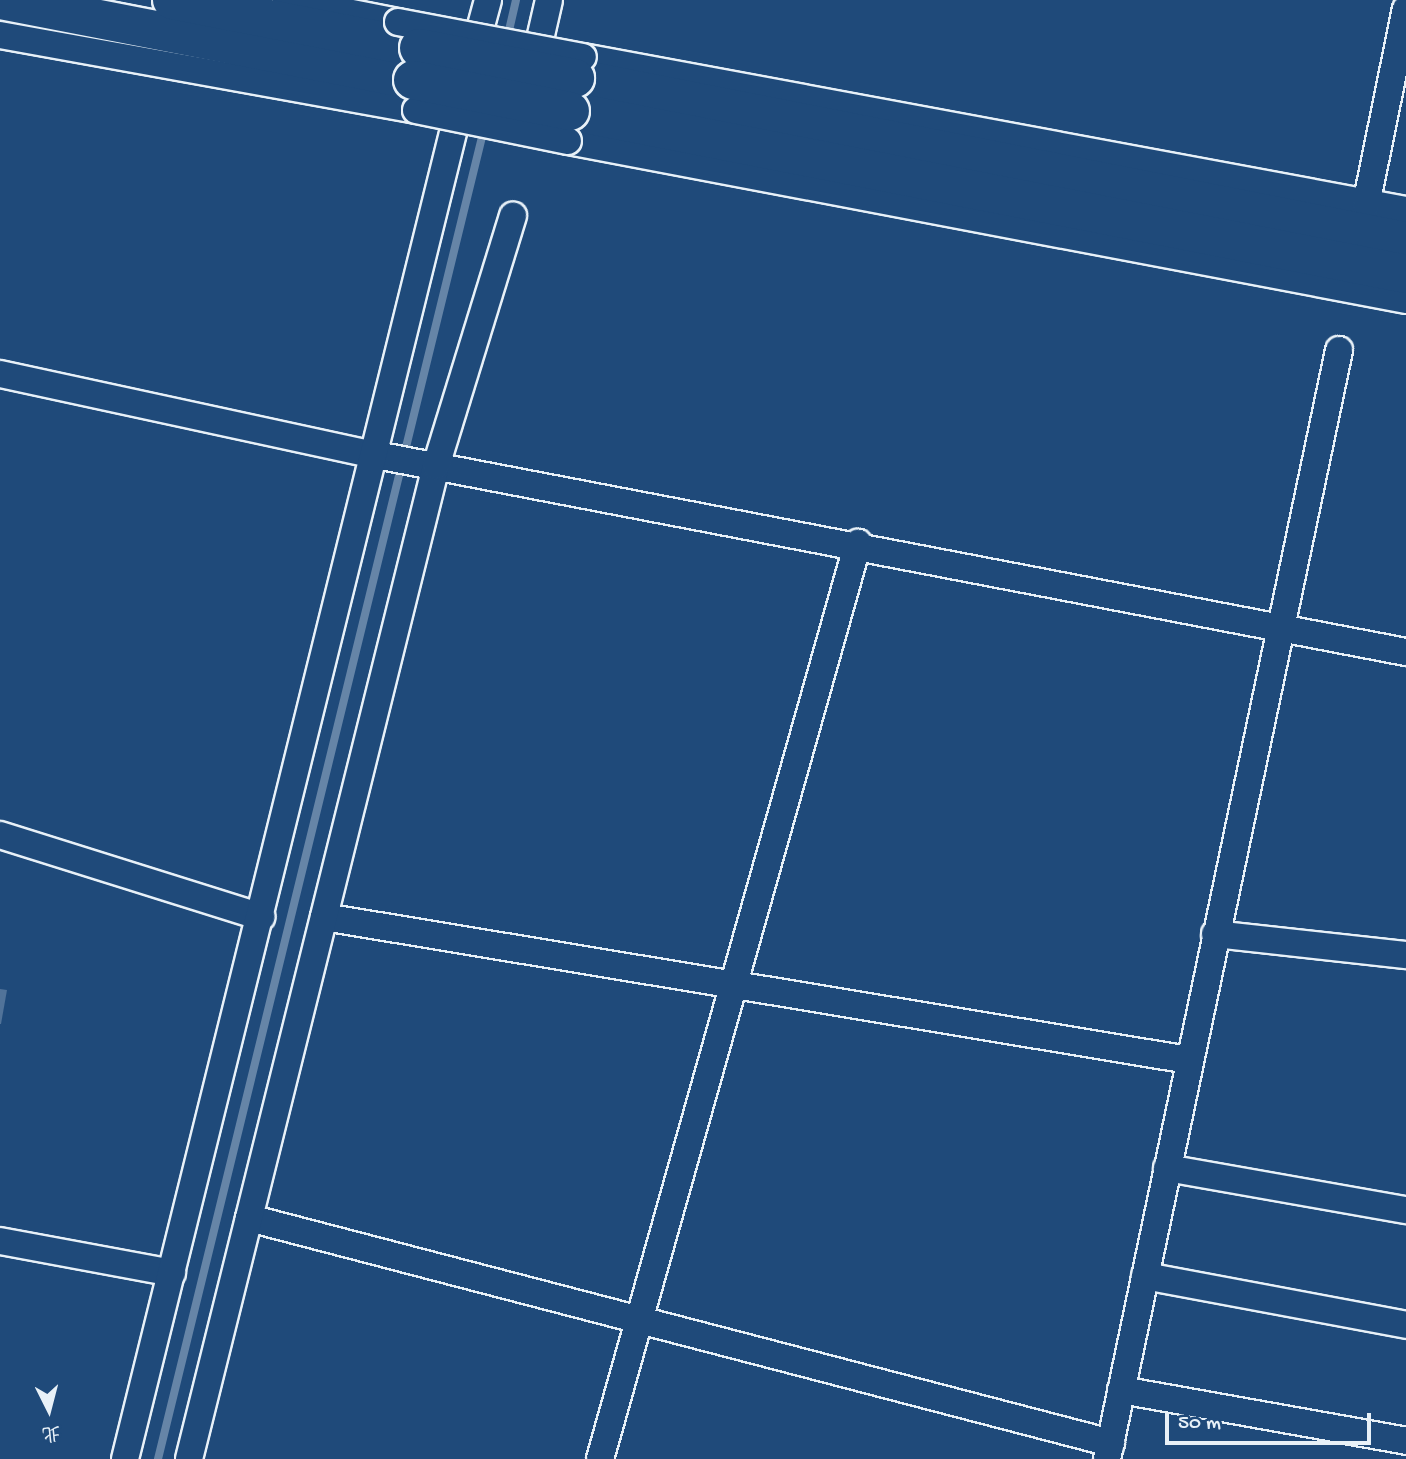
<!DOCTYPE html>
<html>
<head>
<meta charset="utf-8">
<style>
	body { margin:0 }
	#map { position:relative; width:1406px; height:1459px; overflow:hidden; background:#1f4a7a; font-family:"Gochi Hand","LXGW WenKai TC",sans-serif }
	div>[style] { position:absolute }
	.stream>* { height:8px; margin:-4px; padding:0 4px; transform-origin:4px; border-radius:4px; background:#6685a7 }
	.building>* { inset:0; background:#517399 }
	.roads { filter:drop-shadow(2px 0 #e8f1f8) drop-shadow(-2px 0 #e8f1f8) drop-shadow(0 2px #e8f1f8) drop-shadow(0 -2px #e8f1f8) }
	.minor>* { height:26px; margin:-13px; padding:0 13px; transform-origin:13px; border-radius:13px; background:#1f4a7a }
	.primary>* { height:38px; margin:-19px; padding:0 19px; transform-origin:19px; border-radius:19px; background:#1f4a7a }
	.bridges { filter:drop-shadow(2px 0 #e8f1f8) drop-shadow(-2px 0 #e8f1f8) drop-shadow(0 2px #e8f1f8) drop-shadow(0 -2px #e8f1f8) }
	.minor-bridge>* { height:26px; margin:-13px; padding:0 13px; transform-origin:13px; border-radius:13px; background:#1f4a7a }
	.primary-bridge>* { height:38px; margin:-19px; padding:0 19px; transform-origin:19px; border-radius:19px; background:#1f4a7a }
	span { translate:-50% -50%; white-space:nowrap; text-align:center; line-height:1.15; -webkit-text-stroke:6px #1f4a7a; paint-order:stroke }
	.north { position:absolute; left:14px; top:1375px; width:70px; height:70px; -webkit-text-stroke:5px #1f4a7a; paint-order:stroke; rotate:174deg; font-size:19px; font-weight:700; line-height:28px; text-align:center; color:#e8f1f8 }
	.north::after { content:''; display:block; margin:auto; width:24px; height:32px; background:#e8f1f8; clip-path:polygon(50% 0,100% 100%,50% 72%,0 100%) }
	.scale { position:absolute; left:1165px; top:1413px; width:206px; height:32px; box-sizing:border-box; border:4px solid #e8f1f8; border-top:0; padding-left:9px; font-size:21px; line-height:24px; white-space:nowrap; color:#e8f1f8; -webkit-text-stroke:5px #1f4a7a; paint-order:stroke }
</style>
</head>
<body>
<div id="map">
	<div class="stream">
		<i style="left:507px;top:39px;width:40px;rotate:-77deg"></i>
		<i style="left:158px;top:1459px;width:1369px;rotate:-76.23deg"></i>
	</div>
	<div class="building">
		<i style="clip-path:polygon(0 989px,7px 990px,1px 1024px,0 1024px)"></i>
	</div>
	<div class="roads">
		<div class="minor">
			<i style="left:286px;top:0;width:114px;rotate:11.1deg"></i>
			<i style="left:0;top:35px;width:423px;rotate:10.2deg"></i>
			<i style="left:538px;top:48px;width:49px;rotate:-77.1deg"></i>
			<i style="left:583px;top:57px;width:837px;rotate:10.53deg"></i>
			<i style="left:472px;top:59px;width:61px;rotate:-74.8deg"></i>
			<i style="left:568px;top:141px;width:853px;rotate:10.74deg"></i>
			<i style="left:1366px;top:205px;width:200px;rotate:-78.5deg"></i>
			<i style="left:0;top:374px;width:385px;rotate:12.2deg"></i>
			<i style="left:376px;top:455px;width:1049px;rotate:10.83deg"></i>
			<i style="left:0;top:835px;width:274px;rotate:17.4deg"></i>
			<i style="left:324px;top:917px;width:877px;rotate:9.39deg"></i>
			<i style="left:1215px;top:934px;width:192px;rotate:6.3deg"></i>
			<i style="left:1167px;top:1168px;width:243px;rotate:10deg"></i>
			<i style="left:249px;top:1218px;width:891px;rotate:14.63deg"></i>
			<i style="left:0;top:1241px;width:175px;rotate:10.5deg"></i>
			<i style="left:1145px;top:1276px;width:266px;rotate:10.6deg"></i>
			<i style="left:1121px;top:1390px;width:290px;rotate:10.1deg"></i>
			<i style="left:125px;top:1459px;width:1404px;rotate:-76.11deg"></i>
			<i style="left:189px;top:1459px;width:1023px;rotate:-76.03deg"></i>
			<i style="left:436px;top:466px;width:262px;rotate:-72.9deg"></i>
			<i style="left:600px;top:1459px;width:952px;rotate:-74.27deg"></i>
			<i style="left:1107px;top:1459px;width:1133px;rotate:-78.18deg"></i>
		</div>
		<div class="primary">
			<i style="left:1px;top:0;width:420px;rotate:11deg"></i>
			<i style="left:172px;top:0;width:252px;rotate:11deg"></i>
			<i style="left:575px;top:78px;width:847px;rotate:11.1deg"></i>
			<i style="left:570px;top:111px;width:852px;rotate:11.03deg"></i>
		</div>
	</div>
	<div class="bridges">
		<div class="minor-bridge">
			<i style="left:398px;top:22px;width:188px;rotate:10.7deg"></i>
			<i style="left:416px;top:110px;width:155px;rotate:11.5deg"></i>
		</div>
		<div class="primary-bridge">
			<i style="left:419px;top:48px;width:159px;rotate:10.9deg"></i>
			<i style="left:413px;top:80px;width:160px;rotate:11.2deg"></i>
		</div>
	</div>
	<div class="north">北</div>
	<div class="scale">50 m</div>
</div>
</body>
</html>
